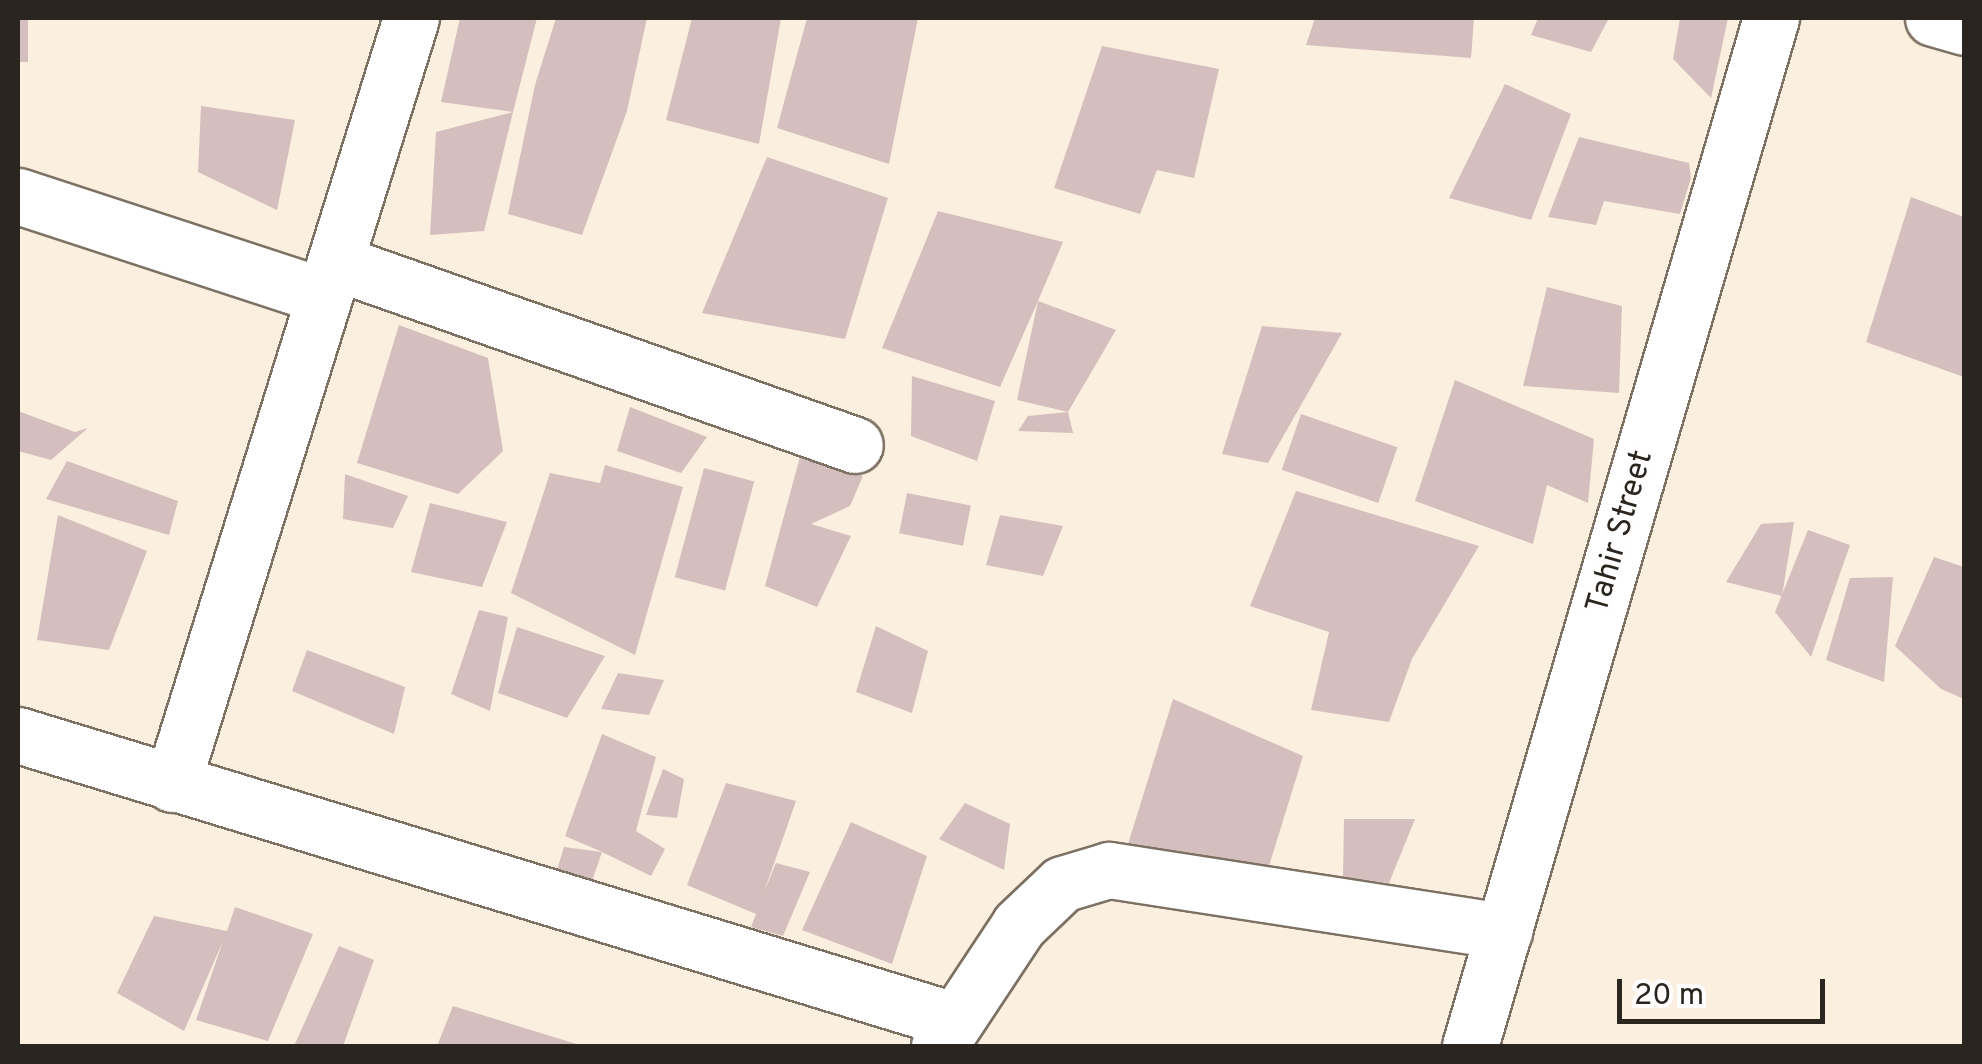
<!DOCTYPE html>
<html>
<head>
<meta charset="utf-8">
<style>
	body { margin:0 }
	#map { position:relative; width:1982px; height:1064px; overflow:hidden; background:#fbefdf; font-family:Overpass,sans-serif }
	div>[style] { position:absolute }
	.building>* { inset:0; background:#d5bfbe; transform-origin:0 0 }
	.roads { filter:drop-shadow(2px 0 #7c7163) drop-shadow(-2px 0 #7c7163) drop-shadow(0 2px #7c7163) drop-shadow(0 -2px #7c7163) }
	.minor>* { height:55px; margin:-27.5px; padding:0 27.5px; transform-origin:27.5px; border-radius:27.5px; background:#fff }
	.tertiary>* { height:55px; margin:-27.5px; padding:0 27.5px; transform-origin:27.5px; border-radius:27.5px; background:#fff }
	span { translate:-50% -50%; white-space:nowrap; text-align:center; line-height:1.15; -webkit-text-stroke:8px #fefefe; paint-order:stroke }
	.street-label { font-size:32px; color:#2a251f }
	.frame { position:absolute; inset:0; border:20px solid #2a251f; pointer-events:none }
	.scale { position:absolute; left:1617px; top:979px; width:208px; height:45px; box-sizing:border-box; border:5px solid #2a251f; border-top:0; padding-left:12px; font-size:30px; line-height:35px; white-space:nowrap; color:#2a251f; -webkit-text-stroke:8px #fefefe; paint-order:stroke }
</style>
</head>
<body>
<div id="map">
	<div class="building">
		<i style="left:18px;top:18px;width:10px;height:44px"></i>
		<i style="clip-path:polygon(460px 18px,537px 18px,513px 112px,441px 102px)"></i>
		<i style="clip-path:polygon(556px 18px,647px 18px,627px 111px,582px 235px,508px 214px,535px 85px)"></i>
		<i style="clip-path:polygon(692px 18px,781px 18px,759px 144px,666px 120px)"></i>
		<i style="clip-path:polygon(807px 18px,918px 18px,889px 164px,777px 128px)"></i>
		<i style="clip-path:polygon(1315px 18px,1474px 18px,1471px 58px,1306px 45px)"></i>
		<i style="clip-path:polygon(1538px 18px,1609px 18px,1591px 52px,1531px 35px)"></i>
		<i style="clip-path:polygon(1680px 18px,1728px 18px,1711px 98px,1673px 59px)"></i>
		<i style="clip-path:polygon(1102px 46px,1219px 69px,1194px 178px,1157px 170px,1140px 214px,1054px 188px)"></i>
		<i style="clip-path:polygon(1505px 84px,1571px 114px,1531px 220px,1449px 198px)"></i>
		<i style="clip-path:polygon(201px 106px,295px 120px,277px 210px,198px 172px)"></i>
		<i style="clip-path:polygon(513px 112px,484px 231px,430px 235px,436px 132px)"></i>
		<i style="clip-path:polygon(1579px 137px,1689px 163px,1691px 178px,1680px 214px,1604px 201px,1596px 225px,1548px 217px)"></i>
		<i style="clip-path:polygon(767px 157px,888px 198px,845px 339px,702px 313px)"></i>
		<i style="clip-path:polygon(1911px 197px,1964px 217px,1964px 377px,1866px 342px)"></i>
		<i style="clip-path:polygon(938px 211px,1063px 242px,1038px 301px,1116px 330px,1068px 412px,1073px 433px,1018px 431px,1028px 416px,1068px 412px,1017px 400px,1038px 301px,1000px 387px,882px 348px)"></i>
		<i style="clip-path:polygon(1547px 287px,1622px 306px,1619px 393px,1523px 386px)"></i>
		<i style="clip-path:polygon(399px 325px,488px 358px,503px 451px,458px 494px,357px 463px)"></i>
		<i style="clip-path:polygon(1262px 326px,1342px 333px,1268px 463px,1222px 454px)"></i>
		<i style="clip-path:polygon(912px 376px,995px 401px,977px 461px,911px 436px)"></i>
		<i style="clip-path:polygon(1455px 380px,1594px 439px,1588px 503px,1547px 485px,1533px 544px,1415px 501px)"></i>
		<i style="clip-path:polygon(630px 407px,707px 437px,681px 473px,617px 451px)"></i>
		<i style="clip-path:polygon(18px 411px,75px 432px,88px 428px,51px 460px,18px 451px)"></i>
		<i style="left:1301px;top:414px;width:102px;height:59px;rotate:19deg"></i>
		<i style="clip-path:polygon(801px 453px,863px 476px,850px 506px,811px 524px,851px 536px,817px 607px,765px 586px)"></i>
		<i style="clip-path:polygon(67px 461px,178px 501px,169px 535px,46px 499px)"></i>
		<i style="clip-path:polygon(605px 465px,683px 487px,635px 655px,511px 593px,550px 473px,600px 483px)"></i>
		<i style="left:704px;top:468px;width:52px;height:113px;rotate:15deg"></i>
		<i style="clip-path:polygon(345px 474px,408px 496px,393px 528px,343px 519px)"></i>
		<i style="clip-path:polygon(1296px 491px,1479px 546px,1412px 659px,1389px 722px,1311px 710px,1329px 632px,1250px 606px)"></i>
		<i style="left:907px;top:493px;width:65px;height:41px;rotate:11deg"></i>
		<i style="clip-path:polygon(430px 503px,507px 522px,482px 587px,411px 572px)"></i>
		<i style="clip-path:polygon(58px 515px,147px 551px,109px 650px,37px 640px)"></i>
		<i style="clip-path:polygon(1000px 515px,1063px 526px,1043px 576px,986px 565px)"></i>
		<i style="clip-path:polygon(1794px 522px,1782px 596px,1726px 582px,1761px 524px)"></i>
		<i style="clip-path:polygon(1808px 530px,1850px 545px,1811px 657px,1775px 612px)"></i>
		<i style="clip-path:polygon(1934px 557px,1964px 567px,1964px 699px,1941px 689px,1895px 646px)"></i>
		<i style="clip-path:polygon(1893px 577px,1884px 682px,1826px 660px,1850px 578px)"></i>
		<i style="clip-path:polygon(479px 610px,508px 617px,490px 711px,451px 694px)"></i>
		<i style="clip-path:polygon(876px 626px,928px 651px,912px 713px,856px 692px)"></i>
		<i style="clip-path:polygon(517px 627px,605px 656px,567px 718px,498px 693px)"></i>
		<i style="clip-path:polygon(307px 650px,405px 687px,394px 734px,292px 691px)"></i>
		<i style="clip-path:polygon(618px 673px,664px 680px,649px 715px,601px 709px)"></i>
		<i style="clip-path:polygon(1173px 699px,1303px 756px,1269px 866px,1128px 844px)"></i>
		<i style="clip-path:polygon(602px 734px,656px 757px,636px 831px,665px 849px,651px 876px,602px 852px,592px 881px,557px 870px,564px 847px,602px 852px,565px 836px)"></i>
		<i style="clip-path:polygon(663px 769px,684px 779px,677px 818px,646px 815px)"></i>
		<i style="clip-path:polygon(726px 783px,796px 801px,764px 892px,776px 863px,810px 872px,783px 936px,751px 927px,756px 914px,687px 885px)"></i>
		<i style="clip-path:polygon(965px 803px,1010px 824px,1004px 870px,939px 839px)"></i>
		<i style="clip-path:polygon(1344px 819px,1415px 819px,1389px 883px,1343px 877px)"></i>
		<i style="clip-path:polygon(851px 822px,927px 856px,892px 964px,802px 930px)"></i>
		<i style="clip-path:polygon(235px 907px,313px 934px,268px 1041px,196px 1020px,223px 941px,184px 1031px,117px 993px,154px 916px,227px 931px)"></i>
		<i style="clip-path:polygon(339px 946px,374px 960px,343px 1046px,294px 1046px)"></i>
		<i style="clip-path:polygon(453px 1006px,583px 1046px,437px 1046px)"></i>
	</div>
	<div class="roads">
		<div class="minor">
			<i style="left:18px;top:196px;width:322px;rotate:18.1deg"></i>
			<i style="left:335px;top:262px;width:551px;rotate:19.39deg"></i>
			<i style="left:18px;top:735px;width:977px;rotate:16.95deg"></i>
			<i style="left:172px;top:784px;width:802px;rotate:-72.67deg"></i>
			<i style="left:939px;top:1046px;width:145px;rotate:-56.5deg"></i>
			<i style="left:1019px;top:925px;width:59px;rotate:-43.6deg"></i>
			<i style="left:1062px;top:884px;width:49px;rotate:-16.6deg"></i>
			<i style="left:1109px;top:870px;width:400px;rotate:8.8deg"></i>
			<i style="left:1470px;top:1046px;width:1071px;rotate:-73.68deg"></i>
		</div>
		<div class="tertiary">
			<i style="left:1933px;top:18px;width:32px;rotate:16deg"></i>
		</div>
	</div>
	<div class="street-label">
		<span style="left:1621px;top:532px;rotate:-74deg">Tahir Street</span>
	</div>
	<div class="frame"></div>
	<div class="scale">20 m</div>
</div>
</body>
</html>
